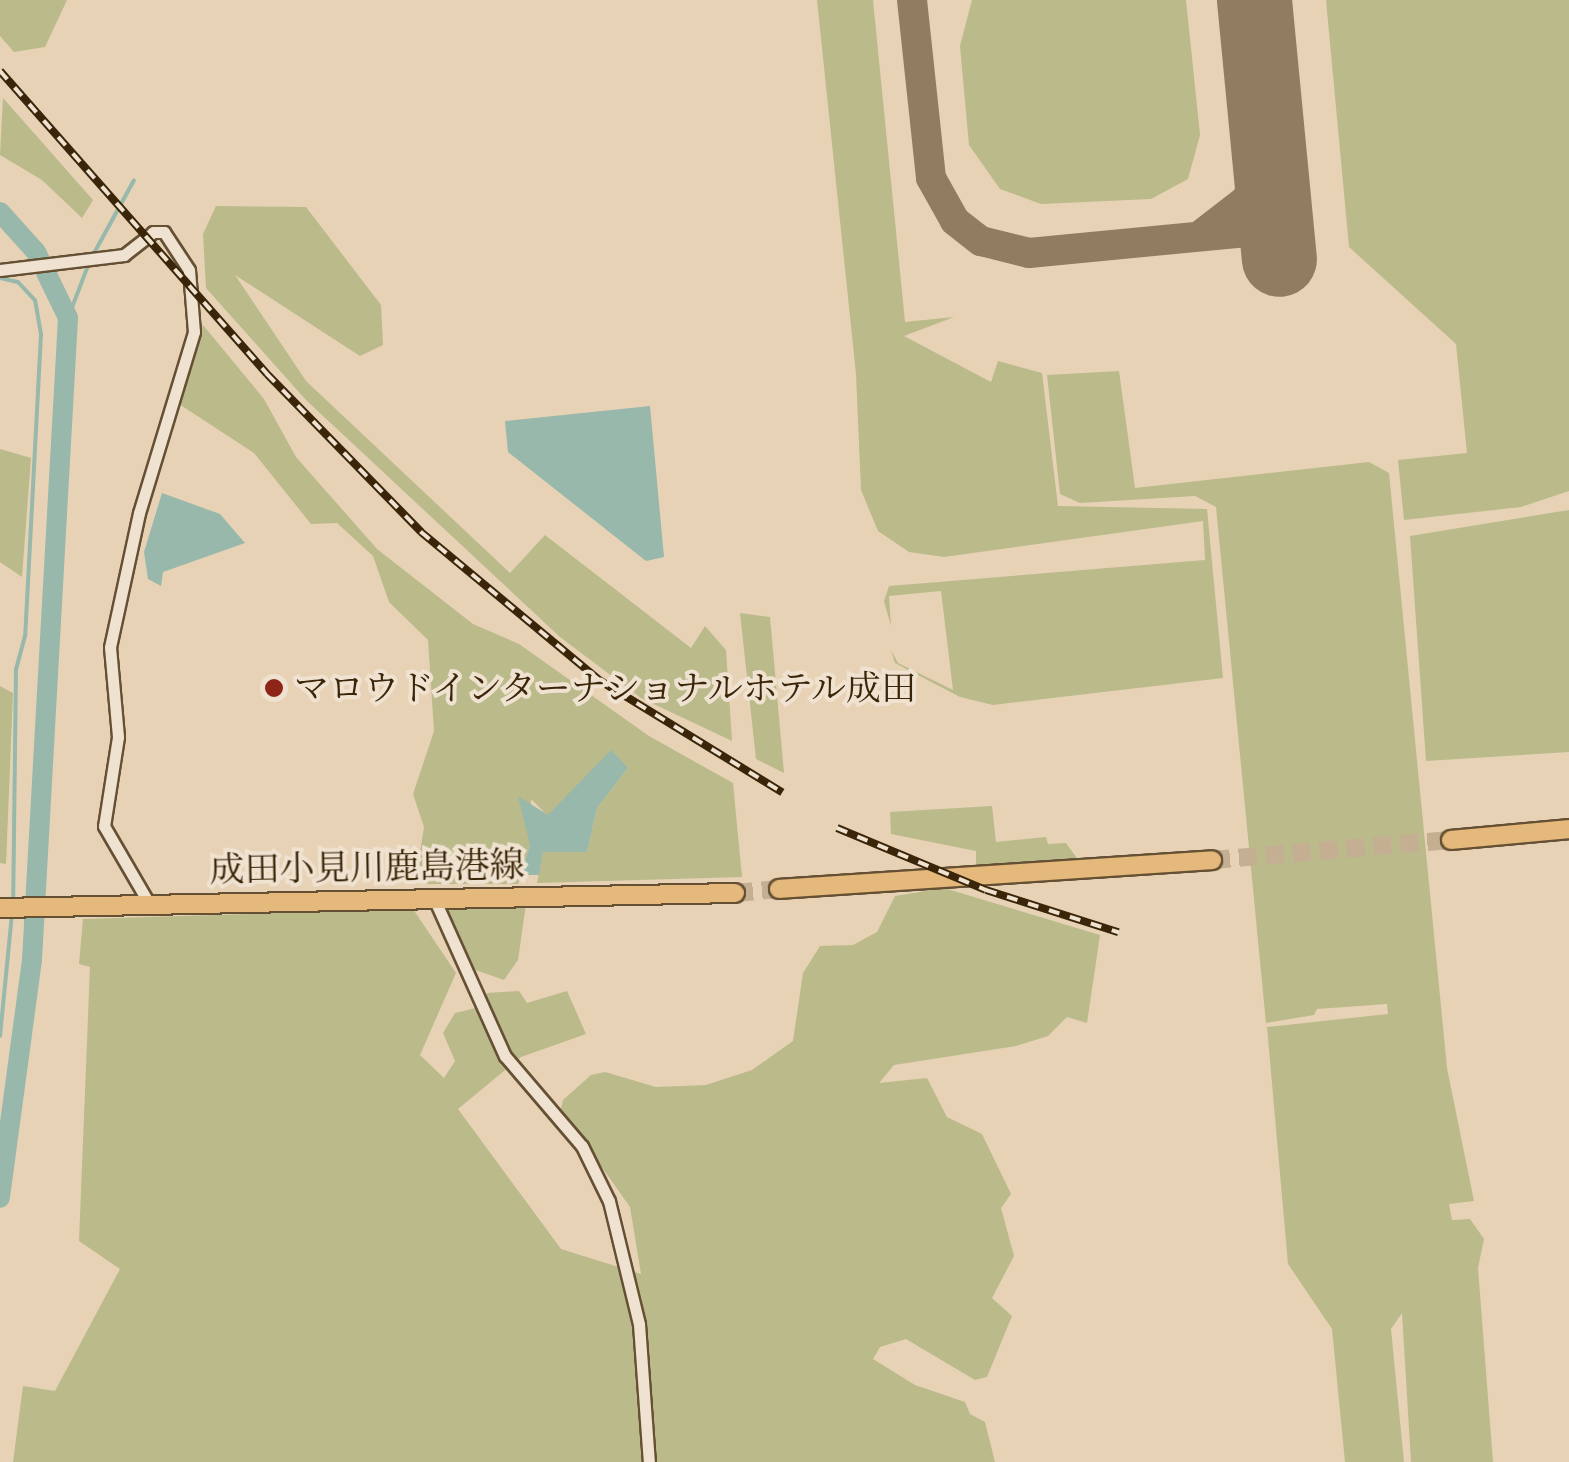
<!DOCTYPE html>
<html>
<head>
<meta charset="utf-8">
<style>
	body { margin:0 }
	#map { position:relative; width:1569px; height:1462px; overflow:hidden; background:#e7d2b6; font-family:Alegreya,"Noto Serif JP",serif }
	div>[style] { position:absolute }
	.green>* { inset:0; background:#baba8b }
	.water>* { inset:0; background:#97b8ab }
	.stream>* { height:4px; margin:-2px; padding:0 2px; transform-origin:2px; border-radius:2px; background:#97b8ab }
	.river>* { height:20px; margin:-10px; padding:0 10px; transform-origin:10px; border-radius:10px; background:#97b8ab }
	.taxiway>* { height:30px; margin:-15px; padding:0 15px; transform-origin:15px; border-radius:15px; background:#907c5f }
	.runway>* { height:75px; margin:-37.5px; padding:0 37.5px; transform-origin:37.5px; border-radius:37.5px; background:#907c5f }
	.primary-tunnel>* { height:18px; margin-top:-9px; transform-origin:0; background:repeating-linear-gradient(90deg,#c4af93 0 18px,transparent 0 27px) }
	.roads { filter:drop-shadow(2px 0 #655034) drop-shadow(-2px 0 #655034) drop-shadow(0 2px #655034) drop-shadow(0 -2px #655034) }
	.minor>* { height:11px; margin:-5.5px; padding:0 5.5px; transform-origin:5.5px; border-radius:5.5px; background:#efe2d0 }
	.primary>* { height:18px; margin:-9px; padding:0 9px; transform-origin:9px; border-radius:9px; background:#e4b97b }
	.rail>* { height:8px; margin-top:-4px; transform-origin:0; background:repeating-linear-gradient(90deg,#efe2d0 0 11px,#3a2508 0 22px); box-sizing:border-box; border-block:2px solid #3a2508 }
	.dots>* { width:28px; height:28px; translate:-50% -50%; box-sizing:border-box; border:5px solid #efe2d0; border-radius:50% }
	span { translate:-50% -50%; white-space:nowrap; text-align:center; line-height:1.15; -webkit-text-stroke:8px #efe2d0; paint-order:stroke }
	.poi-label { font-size:35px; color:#3a2508 }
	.left { translate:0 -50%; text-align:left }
	.street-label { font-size:35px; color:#3a2508 }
</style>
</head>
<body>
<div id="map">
	<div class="green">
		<i style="clip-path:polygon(0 0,67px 0,45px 47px,14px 52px,0 36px)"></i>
		<i style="clip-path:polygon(817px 0,873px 0,905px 322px,954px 317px,904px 336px,991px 382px,998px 361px,1042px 373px,1058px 506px,1207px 509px,1223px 678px,993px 705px,960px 697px,895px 663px,891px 650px,898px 663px,953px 690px,941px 591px,889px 596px,891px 626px,884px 601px,889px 586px,1205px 560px,1203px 521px,944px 557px,909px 552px,878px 531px,861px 490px,856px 374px)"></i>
		<i style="clip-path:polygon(972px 0,1186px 0,1200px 135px,1188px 179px,1151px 199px,1041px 204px,1000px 189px,969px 145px,960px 46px)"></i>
		<i style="clip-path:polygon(1326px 0,1569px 0,1569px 491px,1521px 507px,1404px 520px,1398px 460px,1467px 453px,1456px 344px,1349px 247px)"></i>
		<i style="clip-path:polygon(3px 98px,93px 200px,82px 218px,42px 180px,0 155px)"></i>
		<i style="clip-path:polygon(216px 206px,306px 207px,381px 305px,383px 345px,360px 356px,235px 275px,306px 381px,510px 573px,545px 535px,691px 648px,705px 626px,726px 650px,732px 741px,641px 698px,560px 637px,306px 400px,206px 288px,203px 234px)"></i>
		<i style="clip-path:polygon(203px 325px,264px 399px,296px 457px,377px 549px,473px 624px,519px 644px,649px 736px,733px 783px,742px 877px,537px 883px,543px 852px,587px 852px,597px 808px,628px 768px,548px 816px,531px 799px,530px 845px,518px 884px,415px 884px,424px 827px,413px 794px,434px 731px,428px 640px,389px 602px,373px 556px,337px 523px,311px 524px,254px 453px,179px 404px)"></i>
		<i style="clip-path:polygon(1119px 371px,1135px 488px,1369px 462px,1389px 473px,1447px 1068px,1474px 1201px,1449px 1204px,1452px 1220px,1470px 1219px,1484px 1239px,1478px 1268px,1493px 1462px,1411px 1462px,1402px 1313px,1391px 1329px,1404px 1462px,1345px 1462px,1332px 1329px,1288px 1264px,1267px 1027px,1388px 1014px,1387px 1004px,1317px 1009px,1314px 1015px,1266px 1023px,1216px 507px,1195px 496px,1080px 503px,1060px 494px,1047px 375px)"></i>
		<i style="clip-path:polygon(0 449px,31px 458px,22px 577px,0 562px)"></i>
		<i style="clip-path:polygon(1569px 510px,1569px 752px,1426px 761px,1410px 536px)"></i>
		<i style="clip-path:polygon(740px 613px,770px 617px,784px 773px,756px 759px)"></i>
		<i style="clip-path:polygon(0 686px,13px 693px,6px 864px,0 863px)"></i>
		<i style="clip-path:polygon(992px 806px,996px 842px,1046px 837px,1048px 844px,1066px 843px,1079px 861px,976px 866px,976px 851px,891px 834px,890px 812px)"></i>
		<i style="clip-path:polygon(944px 888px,1100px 935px,1087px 1023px,1067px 1017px,1048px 1036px,1016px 1046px,894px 1065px,879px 1083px,927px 1078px,947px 1117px,982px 1134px,1011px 1194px,1001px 1208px,1014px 1256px,992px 1298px,1012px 1316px,987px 1377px,975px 1380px,906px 1339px,880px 1347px,873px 1359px,915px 1385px,965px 1402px,970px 1414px,985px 1422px,995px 1462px,13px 1462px,23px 1386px,55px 1391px,120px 1269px,79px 1241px,90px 967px,79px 964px,83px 919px,413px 909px,456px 973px,420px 1055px,444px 1078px,455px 1061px,443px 1033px,455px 1013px,484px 1006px,487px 993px,519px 991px,527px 1003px,567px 991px,586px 1034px,521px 1057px,458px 1109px,561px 1249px,641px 1274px,630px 1207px,561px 1109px,563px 1100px,591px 1075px,605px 1072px,656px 1087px,706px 1085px,752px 1070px,793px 1041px,803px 973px,820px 946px,853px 945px,877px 932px,895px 896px)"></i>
		<i style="clip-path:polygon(526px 904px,518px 960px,504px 980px,467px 967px,442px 908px)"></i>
	</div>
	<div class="water">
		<i style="clip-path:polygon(650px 406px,664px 557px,646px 561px,508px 452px,505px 421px)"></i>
		<i style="clip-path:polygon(162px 493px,220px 514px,245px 543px,163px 572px,161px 586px,148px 579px,144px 552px)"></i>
		<i style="clip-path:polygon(611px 750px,628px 768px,597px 808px,587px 852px,543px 852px,539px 875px,521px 875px,530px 845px,518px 796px,548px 815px)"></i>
	</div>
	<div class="stream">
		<i style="left:93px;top:255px;width:85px;rotate:-61.3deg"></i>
		<i style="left:0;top:278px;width:18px;rotate:13deg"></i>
		<i style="left:18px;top:282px;width:25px;rotate:47deg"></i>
		<i style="left:35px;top:300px;width:35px;rotate:80deg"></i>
		<i style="left:41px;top:334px;width:302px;rotate:93deg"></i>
		<i style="left:25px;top:636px;width:34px;rotate:105deg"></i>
		<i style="left:16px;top:669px;width:231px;rotate:90.7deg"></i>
		<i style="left:68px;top:318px;width:59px;rotate:-69.1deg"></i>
		<i style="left:0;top:1036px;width:123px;rotate:-84.4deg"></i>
	</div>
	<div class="river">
		<i style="left:0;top:212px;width:54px;rotate:48deg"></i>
		<i style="left:36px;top:252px;width:73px;rotate:64.1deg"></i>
		<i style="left:68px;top:318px;width:643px;rotate:93.21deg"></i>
		<i style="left:32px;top:960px;width:240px;rotate:97.7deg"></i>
	</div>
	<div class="taxiway">
		<i style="left:912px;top:0;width:179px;rotate:83.9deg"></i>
		<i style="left:931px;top:178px;width:49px;rotate:60.8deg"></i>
		<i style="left:955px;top:221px;width:33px;rotate:38deg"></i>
		<i style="left:981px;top:241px;width:49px;rotate:14deg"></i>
		<i style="left:1029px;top:253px;width:248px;rotate:-5.5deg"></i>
		<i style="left:1203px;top:233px;width:56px;rotate:-37.7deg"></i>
		<i style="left:1247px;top:199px;width:61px;rotate:-69.8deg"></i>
	</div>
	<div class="runway">
		<i style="left:1254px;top:0;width:260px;rotate:84.5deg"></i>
	</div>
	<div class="primary-tunnel">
		<i style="left:1212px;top:860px;width:240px;rotate:-4.8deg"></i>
		<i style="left:735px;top:893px;width:44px;rotate:-5.2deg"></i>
	</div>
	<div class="roads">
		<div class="minor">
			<i style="left:0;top:270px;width:125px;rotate:-6.9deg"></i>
			<i style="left:124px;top:255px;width:37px;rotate:-38deg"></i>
			<i style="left:153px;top:232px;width:11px"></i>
			<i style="left:164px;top:232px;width:45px;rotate:56.7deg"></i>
			<i style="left:189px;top:270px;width:62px;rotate:85.4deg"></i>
			<i style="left:194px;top:332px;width:189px;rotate:106.9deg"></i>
			<i style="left:139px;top:513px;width:137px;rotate:102.2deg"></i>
			<i style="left:110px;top:647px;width:90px;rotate:84.9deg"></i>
			<i style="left:118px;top:737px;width:90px;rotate:98.9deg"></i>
			<i style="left:104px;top:826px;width:91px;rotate:59.8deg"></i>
			<i style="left:433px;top:896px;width:175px;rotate:65.8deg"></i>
			<i style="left:505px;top:1056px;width:118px;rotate:49.5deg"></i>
			<i style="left:582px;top:1146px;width:61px;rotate:63.9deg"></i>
			<i style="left:609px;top:1201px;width:127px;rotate:76.3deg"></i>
			<i style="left:639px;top:1324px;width:138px;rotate:85.9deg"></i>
		</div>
		<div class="primary">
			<i style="left:1451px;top:840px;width:119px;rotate:-5.3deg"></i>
			<i style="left:779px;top:889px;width:434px;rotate:-3.8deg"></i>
			<i style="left:0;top:908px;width:735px;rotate:-1.17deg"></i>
		</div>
	</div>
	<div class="rail">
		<i style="left:0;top:71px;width:404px;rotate:48.6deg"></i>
		<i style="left:267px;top:374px;width:221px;rotate:45.7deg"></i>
		<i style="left:421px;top:532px;width:231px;rotate:39.7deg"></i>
		<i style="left:599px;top:680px;width:215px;rotate:31.5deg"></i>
		<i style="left:837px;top:828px;width:161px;rotate:22.6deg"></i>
		<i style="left:986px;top:890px;width:139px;rotate:17.7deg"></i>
	</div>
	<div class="dots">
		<i style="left:274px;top:688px;background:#8f2418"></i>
	</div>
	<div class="poi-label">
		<span class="left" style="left:294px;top:688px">マロウドインターナショナルホテル成田</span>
	</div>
	<div class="street-label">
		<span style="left:367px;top:867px;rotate:-1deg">成田小見川鹿島港線</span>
	</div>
</div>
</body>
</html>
